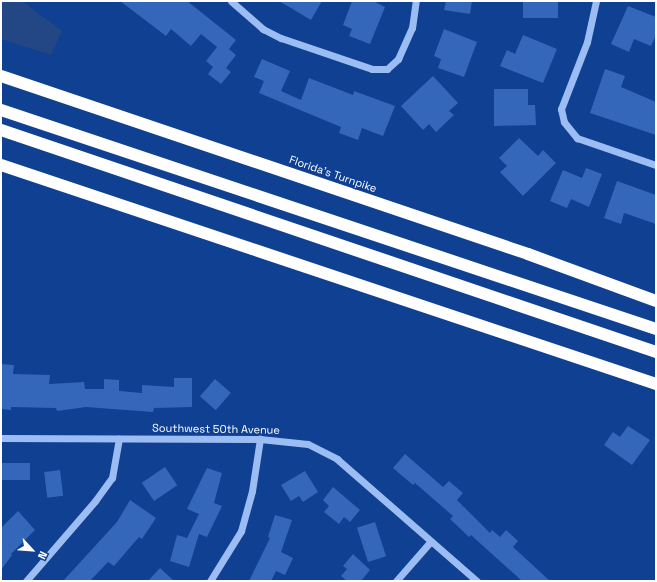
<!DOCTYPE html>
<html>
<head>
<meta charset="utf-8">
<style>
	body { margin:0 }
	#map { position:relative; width:657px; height:582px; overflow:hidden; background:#0f4092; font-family:"Space Grotesk",sans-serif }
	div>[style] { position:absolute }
	.water>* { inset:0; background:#224784 }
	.building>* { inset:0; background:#3467b9; transform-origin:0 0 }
	.minor>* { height:7px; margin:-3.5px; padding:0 3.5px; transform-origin:3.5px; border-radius:3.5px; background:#9bbdf3 }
	.highway>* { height:12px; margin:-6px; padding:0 6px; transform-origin:6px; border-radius:6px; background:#fff }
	span { translate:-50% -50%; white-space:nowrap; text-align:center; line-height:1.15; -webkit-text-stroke:3px #0f4092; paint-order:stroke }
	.street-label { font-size:11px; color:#fff }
	.frame { position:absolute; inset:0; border:2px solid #fff; pointer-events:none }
	.north { position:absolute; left:12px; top:530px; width:40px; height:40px; -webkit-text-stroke:3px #0f4092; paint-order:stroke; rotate:116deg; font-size:11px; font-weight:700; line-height:16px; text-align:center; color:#fff }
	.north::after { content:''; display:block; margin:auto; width:14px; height:18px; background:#fff; clip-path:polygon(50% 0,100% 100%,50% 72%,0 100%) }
</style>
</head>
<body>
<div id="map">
	<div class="water">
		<i style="clip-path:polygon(1px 1px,22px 1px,62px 31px,51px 55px,1px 39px)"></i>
	</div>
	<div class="building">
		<i style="clip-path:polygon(120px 1px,187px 1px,236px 40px,229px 49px,236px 55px,226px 68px,231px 72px,221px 84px,208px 74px,213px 67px,206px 61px,217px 47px,201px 34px,191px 46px,171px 29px,166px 36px)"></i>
		<i style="clip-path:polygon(279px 1px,322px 1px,311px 20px)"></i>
		<i style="clip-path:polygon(352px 1px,373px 1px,385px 7px,370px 44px,349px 36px,352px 29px,343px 25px)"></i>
		<i style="clip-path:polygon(446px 1px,472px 1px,470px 14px,444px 10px)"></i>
		<i style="left:523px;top:1px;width:35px;height:17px"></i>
		<i style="clip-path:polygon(628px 6px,656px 17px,656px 35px,651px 46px,634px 39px,629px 52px,611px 44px)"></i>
		<i style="clip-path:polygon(444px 29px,477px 42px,464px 77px,438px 68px,441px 59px,434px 56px)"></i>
		<i style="clip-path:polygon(523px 35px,557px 49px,543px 83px,500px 66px,507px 50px,515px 54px)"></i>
		<i style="clip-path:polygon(262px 59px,290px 71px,281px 91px,301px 100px,309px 78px,353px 95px,354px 91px,395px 106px,383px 136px,362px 128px,358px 140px,339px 133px,341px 127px,259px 93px,264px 81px,254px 77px)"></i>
		<i style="clip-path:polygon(605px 69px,625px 76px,621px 87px,656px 102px,656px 135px,590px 113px)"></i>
		<i style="clip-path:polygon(433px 76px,458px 103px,449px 111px,454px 115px,436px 132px,429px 124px,423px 130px,401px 106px)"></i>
		<i style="clip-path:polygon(494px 89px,528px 89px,528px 105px,535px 105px,536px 125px,494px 126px)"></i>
		<i style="clip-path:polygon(519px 138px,538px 156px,543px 150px,556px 163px,523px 196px,500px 172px,507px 166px,499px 158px)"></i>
		<i style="clip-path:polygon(586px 168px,602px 174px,589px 207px,571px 199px,567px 208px,550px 201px,563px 170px,582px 178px)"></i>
		<i style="clip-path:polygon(617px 181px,656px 195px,656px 224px,624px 213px,621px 224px,604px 218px)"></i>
		<i style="clip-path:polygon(1px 364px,14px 365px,13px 374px,50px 375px,49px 384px,84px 382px,85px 389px,104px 389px,104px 379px,119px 380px,119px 391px,142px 393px,142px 385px,174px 387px,174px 378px,192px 378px,192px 407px,154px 408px,153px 412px,86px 407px,57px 411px,56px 408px,11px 407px,11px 410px,1px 409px)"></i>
		<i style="left:215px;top:379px;width:21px;height:23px;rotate:41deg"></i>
		<i style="clip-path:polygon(628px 426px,650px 440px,632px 465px,604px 445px,613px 432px,620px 437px)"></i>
		<i style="clip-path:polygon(405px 454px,443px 487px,449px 481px,463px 493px,457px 500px,490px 533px,492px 530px,500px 537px,506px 530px,518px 541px,513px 547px,550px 581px,522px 581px,471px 535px,469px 537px,450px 519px,453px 516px,415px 483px,413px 485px,393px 468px)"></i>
		<i style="left:30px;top:463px;width:17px;height:28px;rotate:90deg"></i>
		<i style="left:165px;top:467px;width:22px;height:28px;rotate:56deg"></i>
		<i style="clip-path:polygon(207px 468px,222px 473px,214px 503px,222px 506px,207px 537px,199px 534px,189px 567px,170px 561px,177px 535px,187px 538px,199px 514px,187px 509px)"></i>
		<i style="left:60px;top:470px;width:26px;height:16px;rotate:83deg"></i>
		<i style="clip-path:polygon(305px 471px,318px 492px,303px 502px,299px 496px,291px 501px,281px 485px)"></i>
		<i style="clip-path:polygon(333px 487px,360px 510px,350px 522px,344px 517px,339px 524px,324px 512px,329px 506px,323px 500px)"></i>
		<i style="clip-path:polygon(130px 500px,156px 518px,142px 539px,139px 537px,114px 566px,108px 562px,90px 581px,63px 581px,117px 522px)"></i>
		<i style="clip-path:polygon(18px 511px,35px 530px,11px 554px,12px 555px,1px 570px,1px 528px)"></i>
		<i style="clip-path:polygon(275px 515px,292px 520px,281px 552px,293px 558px,285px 575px,276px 571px,271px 581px,249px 581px,270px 538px,268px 537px)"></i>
		<i style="left:375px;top:522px;width:36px;height:19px;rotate:72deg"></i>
		<i style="clip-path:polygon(353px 554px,370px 570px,361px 581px,347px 581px,341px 576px,347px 569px,343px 566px)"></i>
		<i style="clip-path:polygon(160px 568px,174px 581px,148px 581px)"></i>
	</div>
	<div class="minor">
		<i style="left:231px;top:1px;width:43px;rotate:41.2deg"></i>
		<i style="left:263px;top:29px;width:20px;rotate:27deg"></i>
		<i style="left:281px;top:38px;width:96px;rotate:18.8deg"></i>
		<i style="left:372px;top:69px;width:15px"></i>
		<i style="left:387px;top:69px;width:15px;rotate:-42deg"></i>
		<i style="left:398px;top:59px;width:34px;rotate:-66deg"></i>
		<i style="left:412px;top:28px;width:27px;rotate:-82deg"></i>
		<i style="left:596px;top:1px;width:42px;rotate:102.4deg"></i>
		<i style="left:587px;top:42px;width:72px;rotate:111.2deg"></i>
		<i style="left:561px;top:109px;width:13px;rotate:77deg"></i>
		<i style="left:564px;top:122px;width:21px;rotate:51deg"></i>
		<i style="left:577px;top:138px;width:83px;rotate:18.9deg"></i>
		<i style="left:1px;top:438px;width:259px;rotate:0.2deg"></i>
		<i style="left:260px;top:439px;width:48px;rotate:5.9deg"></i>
		<i style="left:308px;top:444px;width:33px;rotate:27deg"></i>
		<i style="left:337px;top:459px;width:186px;rotate:41.1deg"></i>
		<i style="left:26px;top:581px;width:106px;rotate:-49.2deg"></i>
		<i style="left:95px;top:501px;width:29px;rotate:-54deg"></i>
		<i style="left:112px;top:478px;width:40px;rotate:-80deg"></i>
		<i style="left:210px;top:581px;width:59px;rotate:-58.2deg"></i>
		<i style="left:241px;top:531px;width:41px;rotate:-74.6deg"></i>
		<i style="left:252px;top:491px;width:53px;rotate:-81.3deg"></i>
		<i style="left:396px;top:581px;width:53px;rotate:-48.8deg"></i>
	</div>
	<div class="highway">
		<i style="left:1px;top:76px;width:556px;rotate:18.66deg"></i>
		<i style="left:528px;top:254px;width:136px;rotate:20.2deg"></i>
		<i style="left:1px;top:110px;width:691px;rotate:18.49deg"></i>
		<i style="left:1px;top:130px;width:692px;rotate:18.72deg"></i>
		<i style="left:1px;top:165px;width:691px;rotate:18.49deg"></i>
	</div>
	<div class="street-label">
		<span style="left:333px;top:174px;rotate:19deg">Florida's Turnpike</span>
		<span style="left:216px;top:429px;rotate:1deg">Southwest 50th Avenue</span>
	</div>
	<div class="frame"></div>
	<div class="north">N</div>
</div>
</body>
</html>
